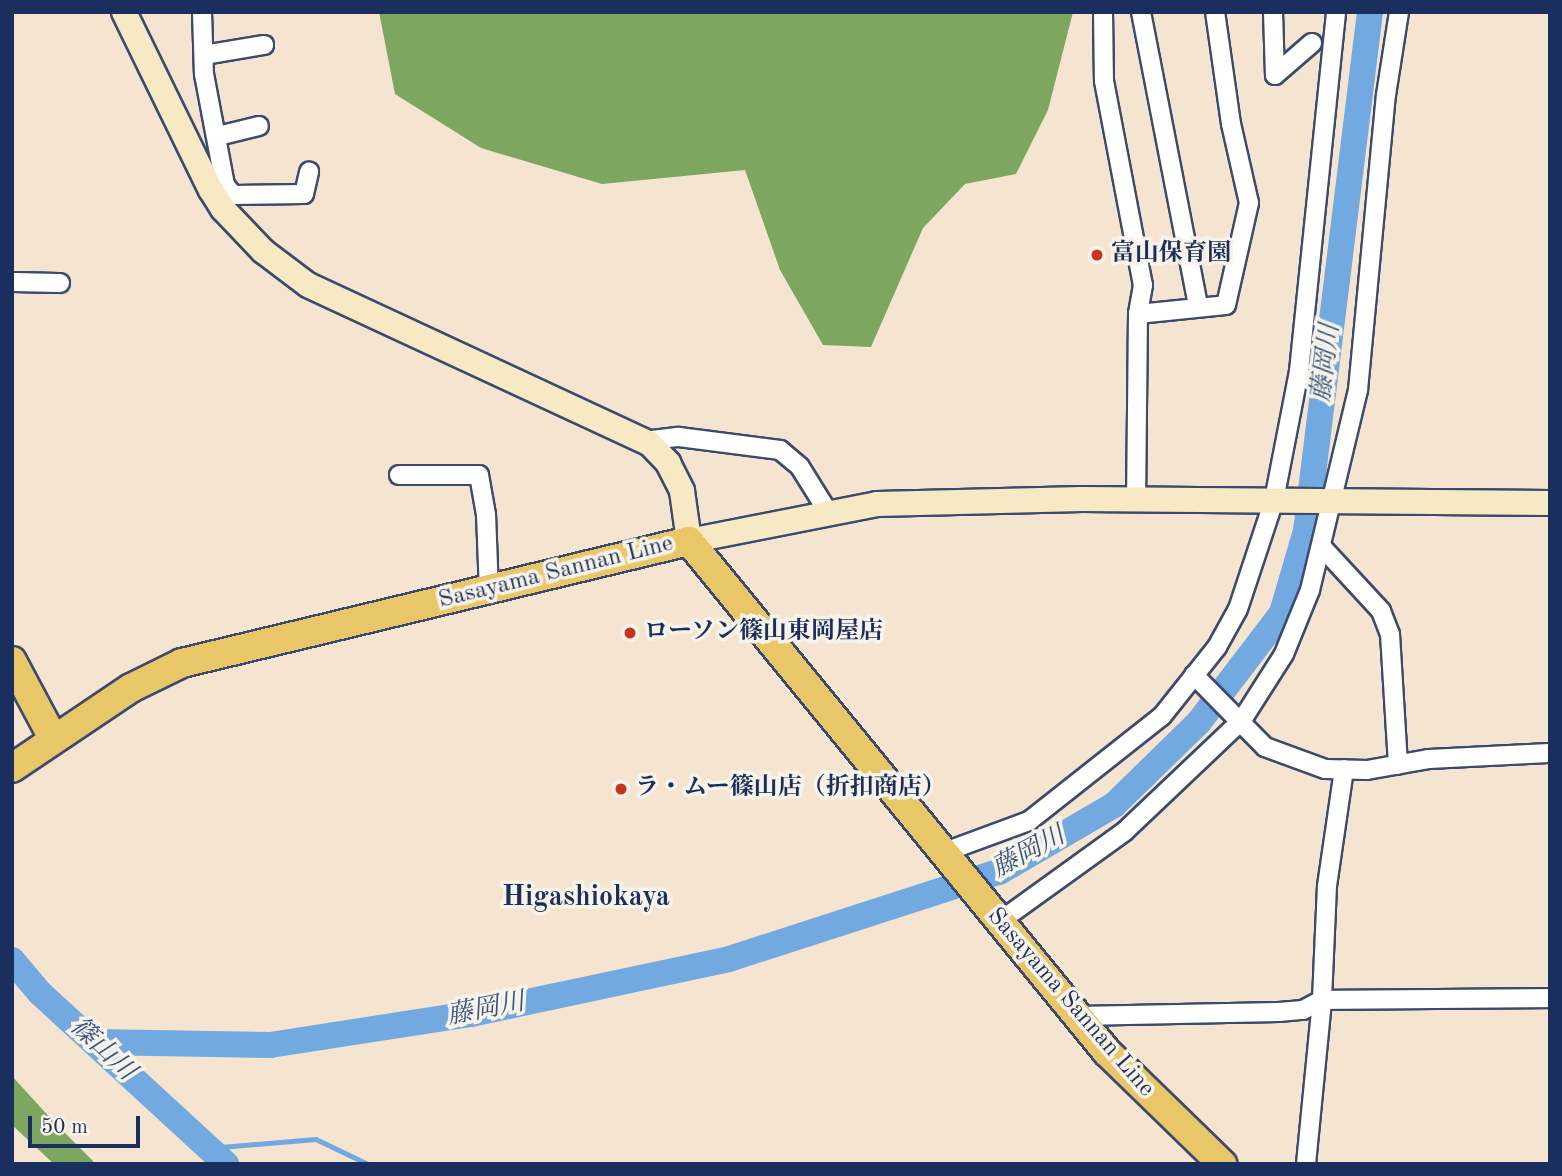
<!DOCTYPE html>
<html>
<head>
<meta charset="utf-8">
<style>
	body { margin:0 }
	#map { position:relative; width:1562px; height:1176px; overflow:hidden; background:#f5e4cf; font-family:"Old Standard TT","Noto Serif JP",serif }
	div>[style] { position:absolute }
	.forest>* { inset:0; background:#7da760 }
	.stream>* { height:4.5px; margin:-2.25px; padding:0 2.25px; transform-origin:2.25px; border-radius:2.25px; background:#72a9e0 }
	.river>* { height:26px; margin:-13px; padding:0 13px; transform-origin:13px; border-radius:13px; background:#72a9e0 }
	.roads { filter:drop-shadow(2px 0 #3c4a6f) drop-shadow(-2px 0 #3c4a6f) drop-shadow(0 2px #3c4a6f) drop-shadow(0 -2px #3c4a6f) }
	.street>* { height:18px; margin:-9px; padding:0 9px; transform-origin:9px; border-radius:9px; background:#fff }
	.secondary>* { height:24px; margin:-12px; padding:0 12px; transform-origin:12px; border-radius:12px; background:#f6e9c3 }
	.primary>* { height:28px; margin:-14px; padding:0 14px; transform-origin:14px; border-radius:14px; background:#e9c769 }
	.dots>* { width:19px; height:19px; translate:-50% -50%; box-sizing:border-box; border:4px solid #f7f3e8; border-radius:50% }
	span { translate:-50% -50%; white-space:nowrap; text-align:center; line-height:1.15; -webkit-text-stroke:7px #f7f3e8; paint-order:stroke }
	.poi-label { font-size:24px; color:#1b2f5e; font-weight:700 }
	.left { translate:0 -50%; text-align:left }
	.street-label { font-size:24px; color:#1b2f5e }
	.water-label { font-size:26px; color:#355485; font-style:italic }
	.quarter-label { font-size:28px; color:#1b2f5e; font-weight:700 }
	.frame { position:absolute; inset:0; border:14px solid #1b2f5e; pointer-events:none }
	.scale { position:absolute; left:28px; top:1116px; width:112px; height:32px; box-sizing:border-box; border:4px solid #1b2f5e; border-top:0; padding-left:9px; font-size:21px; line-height:24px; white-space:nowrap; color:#1b2f5e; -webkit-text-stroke:5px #f7f3e8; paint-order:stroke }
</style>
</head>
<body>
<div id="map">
	<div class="forest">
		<i style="clip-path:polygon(379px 12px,1073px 12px,1048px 110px,1016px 174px,965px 184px,923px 228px,871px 347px,823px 345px,780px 270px,745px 170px,602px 184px,481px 148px,395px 94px)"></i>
		<i style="clip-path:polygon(12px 1076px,52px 1120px,96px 1164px,54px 1164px,12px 1125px)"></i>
	</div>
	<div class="stream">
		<i style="left:209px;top:1148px;width:107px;rotate:-4.8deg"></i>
		<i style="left:316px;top:1139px;width:58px;rotate:25.7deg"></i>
	</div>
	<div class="river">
		<i style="left:12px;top:960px;width:43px;rotate:49.7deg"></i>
		<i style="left:40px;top:993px;width:253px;rotate:42.6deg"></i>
		<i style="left:94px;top:1042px;width:176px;rotate:1deg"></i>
		<i style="left:270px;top:1045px;width:203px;rotate:-8.8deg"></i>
		<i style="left:471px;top:1014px;width:264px;rotate:-12deg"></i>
		<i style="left:729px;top:959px;width:284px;rotate:-17.9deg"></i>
		<i style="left:999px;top:872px;width:133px;rotate:-30.2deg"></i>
		<i style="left:1114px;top:805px;width:119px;rotate:-44.3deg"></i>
		<i style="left:1199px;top:722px;width:137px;rotate:-52.7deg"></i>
		<i style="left:1282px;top:613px;width:85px;rotate:-73.7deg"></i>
		<i style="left:1306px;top:531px;width:523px;rotate:-82.97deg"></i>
	</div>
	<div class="roads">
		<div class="street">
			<i style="left:202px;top:12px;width:62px;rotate:88.2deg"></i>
			<i style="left:204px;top:74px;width:113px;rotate:79.3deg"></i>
			<i style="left:225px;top:185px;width:15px;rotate:160deg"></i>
			<i style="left:1103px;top:12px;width:69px;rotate:89.2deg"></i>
			<i style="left:1104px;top:81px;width:208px;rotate:79.2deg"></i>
			<i style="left:1143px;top:285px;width:29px;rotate:100deg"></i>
			<i style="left:1138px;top:314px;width:185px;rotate:90.6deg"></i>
			<i style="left:1141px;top:12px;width:299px;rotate:79deg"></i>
			<i style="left:1273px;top:12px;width:63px;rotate:88.2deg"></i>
			<i style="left:1275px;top:75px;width:49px;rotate:-40.9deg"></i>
			<i style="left:204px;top:55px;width:61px;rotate:-9.5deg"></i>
			<i style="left:218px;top:136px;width:42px;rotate:-13.7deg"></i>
			<i style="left:225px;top:185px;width:13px;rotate:51deg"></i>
			<i style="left:233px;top:195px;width:71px;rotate:-0.8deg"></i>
			<i style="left:304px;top:194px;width:23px;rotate:-77deg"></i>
			<i style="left:12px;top:282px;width:48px;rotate:1.2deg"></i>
			<i style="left:1138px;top:314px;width:88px;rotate:-5.8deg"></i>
			<i style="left:1226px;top:305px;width:105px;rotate:-77.3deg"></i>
			<i style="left:1249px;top:203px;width:81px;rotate:-102.8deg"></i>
			<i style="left:1231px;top:124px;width:113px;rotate:-98.1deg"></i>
			<i style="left:644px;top:441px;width:35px;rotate:-7deg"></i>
			<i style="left:679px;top:437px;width:102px;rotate:7.3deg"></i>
			<i style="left:780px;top:450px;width:26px;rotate:40deg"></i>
			<i style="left:800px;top:467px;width:53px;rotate:58.1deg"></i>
			<i style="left:399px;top:475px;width:80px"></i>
			<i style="left:479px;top:475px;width:40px;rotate:80deg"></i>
			<i style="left:486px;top:514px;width:77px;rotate:87.8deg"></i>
			<i style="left:1322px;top:547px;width:87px;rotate:47.3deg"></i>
			<i style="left:1381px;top:611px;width:25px;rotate:69deg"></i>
			<i style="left:1390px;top:634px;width:131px;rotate:86.5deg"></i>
			<i style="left:1194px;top:675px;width:101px;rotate:45.4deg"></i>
			<i style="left:1265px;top:747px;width:64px;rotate:20.1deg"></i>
			<i style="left:1325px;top:769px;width:42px;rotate:1.4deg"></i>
			<i style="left:1367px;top:770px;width:62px;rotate:-10.2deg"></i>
			<i style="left:1428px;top:759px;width:122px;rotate:-2.8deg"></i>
			<i style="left:942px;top:853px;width:93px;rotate:-20.2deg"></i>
			<i style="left:1029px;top:821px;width:169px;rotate:-38.3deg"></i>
			<i style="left:1162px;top:716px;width:88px;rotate:-51.4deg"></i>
			<i style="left:1217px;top:647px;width:43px;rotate:-61.1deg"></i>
			<i style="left:1238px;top:609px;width:115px;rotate:-71.7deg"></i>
			<i style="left:1274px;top:500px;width:131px;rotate:-79deg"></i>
			<i style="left:1299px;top:371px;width:361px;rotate:-84.1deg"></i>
			<i style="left:999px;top:922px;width:155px;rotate:-35.8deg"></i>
			<i style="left:1125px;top:831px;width:161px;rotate:-43.5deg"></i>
			<i style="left:1242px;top:720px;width:78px;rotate:-57.5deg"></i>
			<i style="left:1284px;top:654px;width:69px;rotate:-67.9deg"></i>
			<i style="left:1310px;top:590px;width:206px;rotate:-76.5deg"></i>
			<i style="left:1358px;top:390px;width:296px;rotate:-84.6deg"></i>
			<i style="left:1386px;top:95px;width:84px;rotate:-81.1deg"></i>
			<i style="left:1077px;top:1016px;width:202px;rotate:-1.1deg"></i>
			<i style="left:1279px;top:1012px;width:24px;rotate:-5deg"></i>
			<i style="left:1303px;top:1010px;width:21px;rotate:-28deg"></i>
			<i style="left:1322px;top:1000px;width:114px;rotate:-87.5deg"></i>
			<i style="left:1327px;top:886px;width:118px;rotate:-81.7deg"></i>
			<i style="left:1306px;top:1164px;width:165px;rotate:-84.4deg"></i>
			<i style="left:1322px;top:1000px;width:228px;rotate:-0.5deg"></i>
		</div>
		<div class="secondary">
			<i style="left:124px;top:12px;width:198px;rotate:64deg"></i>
			<i style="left:211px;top:190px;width:22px;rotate:58deg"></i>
			<i style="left:223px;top:209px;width:58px;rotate:46.4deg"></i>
			<i style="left:263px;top:251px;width:56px;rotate:37.1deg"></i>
			<i style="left:308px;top:285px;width:376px;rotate:24.9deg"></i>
			<i style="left:649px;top:443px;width:28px;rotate:46deg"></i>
			<i style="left:668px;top:463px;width:31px;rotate:63deg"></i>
			<i style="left:682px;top:491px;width:50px;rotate:82deg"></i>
			<i style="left:689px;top:541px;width:192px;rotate:-11.1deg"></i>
			<i style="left:877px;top:504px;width:205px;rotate:-1.4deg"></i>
			<i style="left:1082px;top:499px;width:468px;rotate:0.5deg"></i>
		</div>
		<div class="primary">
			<i style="left:12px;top:661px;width:87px;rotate:62deg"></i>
			<i style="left:12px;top:768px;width:143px;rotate:-33.9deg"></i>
			<i style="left:131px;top:688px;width:57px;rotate:-26.1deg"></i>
			<i style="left:182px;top:663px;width:521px;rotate:-13.53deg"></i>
			<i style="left:689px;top:541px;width:660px;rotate:50.72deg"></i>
			<i style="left:1107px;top:1052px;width:161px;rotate:44.2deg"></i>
		</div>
	</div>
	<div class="dots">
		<i style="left:1097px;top:255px;background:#c8321e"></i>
		<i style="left:630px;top:633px;background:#c8321e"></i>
		<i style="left:621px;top:789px;background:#c8321e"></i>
	</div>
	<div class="poi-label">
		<span class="left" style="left:1111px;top:255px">富山保育園</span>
		<span class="left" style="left:644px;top:633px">ローソン篠山東岡屋店</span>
		<span class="left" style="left:635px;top:789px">ラ・ムー篠山店（折扣商店）</span>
	</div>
	<div class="street-label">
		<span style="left:556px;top:573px;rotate:-14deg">Sasayama Sannan Line</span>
		<span style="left:1070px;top:1003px;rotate:49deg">Sasayama Sannan Line</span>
	</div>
	<div class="water-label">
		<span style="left:1327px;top:363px;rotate:-83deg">藤岡川</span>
		<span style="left:1029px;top:853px;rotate:-28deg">藤岡川</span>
		<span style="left:486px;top:1010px;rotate:-11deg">藤岡川</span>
		<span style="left:102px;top:1050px;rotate:43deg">篠山川</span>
	</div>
	<div class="quarter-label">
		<span style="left:586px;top:898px">Higashiokaya</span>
	</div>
	<div class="frame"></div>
	<div class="scale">50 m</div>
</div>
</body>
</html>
